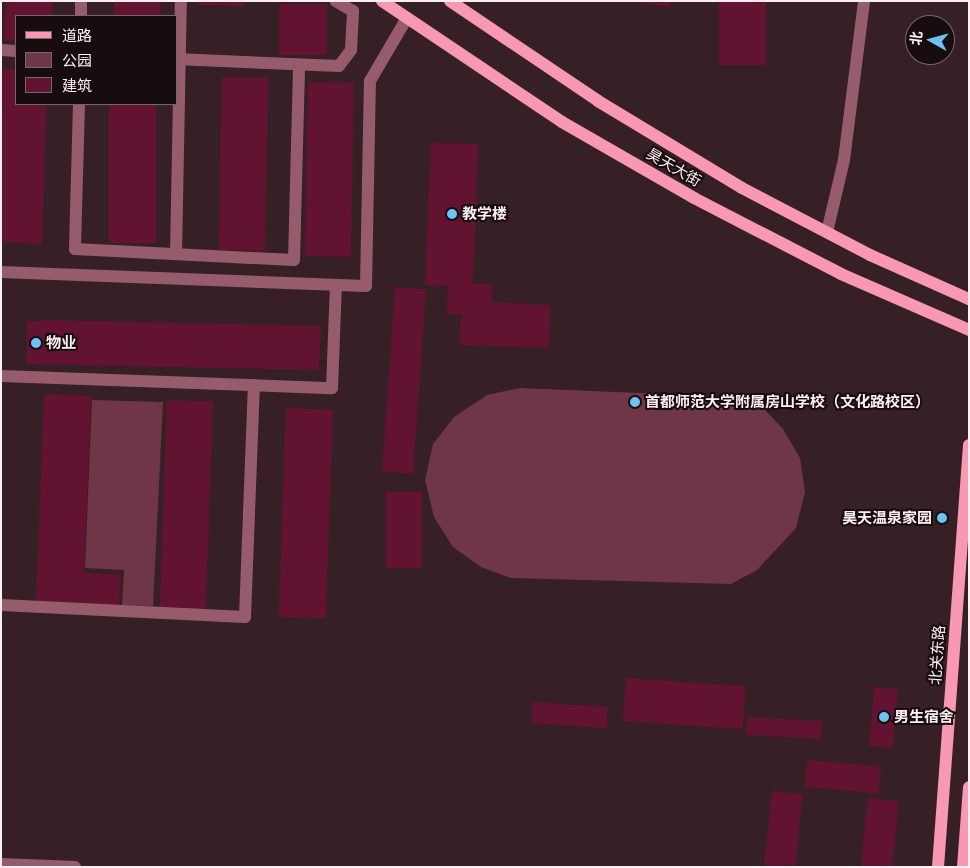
<!DOCTYPE html>
<html>
<head>
<meta charset="utf-8">
<style>
	body { margin:0 }
	#map { position:relative; width:970px; height:868px; overflow:hidden; background:#362025; font-family:Mulish,"Noto Sans SC",sans-serif }
	div>[style] { position:absolute }
	.green>* { inset:0; background:#6f3647 }
	.building>* { inset:0; background:#631332; transform-origin:0 0 }
	.minor>* { height:12px; margin:-6px; padding:0 6px; transform-origin:6px; border-radius:6px; background:#965c6c }
	.major>* { height:12px; margin:-6px; padding:0 6px; transform-origin:6px; border-radius:6px; background:#f898b2 }
	.dots>* { width:14px; height:14px; translate:-50% -50%; box-sizing:border-box; border:2px solid #170d0f; border-radius:50% }
	span { translate:-50% -50%; white-space:nowrap; text-align:center; line-height:1.15; -webkit-text-stroke:4px #170d0f; paint-order:stroke }
	.street-label { font-size:15px; color:#ffeff2 }
	.poi-label { font-size:15px; color:#ffeff2; font-weight:700 }
	.left { translate:0 -50%; text-align:left }
	.right { translate:-100% -50%; text-align:right }
	.frame { position:absolute; inset:0; border:2px solid #ffeff2; pointer-events:none }
	.legend { position:absolute; left:15px; top:15px; width:162px; height:90px; box-sizing:border-box; background:#170d0f; border:1px solid #74676a; margin:0; padding:6px 9px; list-style:none; font-size:15px; color:#ffeff2 }
	.legend li { display:flex; align-items:center; gap:10px; height:25px }
	.legend b { width:25px; border:1px solid #74676a }
	.north { position:absolute; left:905px; top:15px; width:50px; height:50px; box-sizing:border-box; background:#170d0f; border:1px solid #74676a; border-radius:50%; rotate:277deg; font-size:14px; font-weight:700; line-height:20px; text-align:center; color:#ffeff2 }
	.north::after { content:''; display:block; margin:auto; width:18px; height:22px; background:#6dc2f3; clip-path:polygon(50% 0,100% 100%,50% 72%,0 100%) }
</style>
</head>
<body>
<div id="map">
	<div class="green">
		<i style="clip-path:polygon(520px 388px,737px 397px,764px 409px,783px 429px,800px 458px,805px 492px,796px 528px,757px 570px,731px 584px,511px 578px,481px 567px,453px 547px,434px 517px,425px 480px,433px 444px,454px 417px,487px 395px)"></i>
		<i style="clip-path:polygon(92px 400px,163px 402px,153px 606px,122px 605px,124px 570px,85px 568px)"></i>
	</div>
	<div class="building">
		<i style="clip-path:polygon(6px 1px,53px 1px,52px 16px,16px 16px,16px 41px,4px 40px)"></i>
		<i style="left:114px;top:1px;width:46px;height:15px"></i>
		<i style="clip-path:polygon(197px 1px,244px 1px,244px 6px,196px 5px)"></i>
		<i style="clip-path:polygon(629px 1px,670px 1px,670px 7px)"></i>
		<i style="left:719px;top:1px;width:47px;height:64px"></i>
		<i style="left:279px;top:4px;width:48px;height:51px"></i>
		<i style="clip-path:polygon(1px 69px,16px 69px,16px 104px,46px 104px,42px 244px,1px 242px)"></i>
		<i style="left:222px;top:77px;width:46px;height:173px;rotate:1deg"></i>
		<i style="left:308px;top:82px;width:46px;height:174px;rotate:1deg"></i>
		<i style="left:109px;top:104px;width:47px;height:139px"></i>
		<i style="clip-path:polygon(431px 143px,478px 144px,473px 284px,491px 284px,492px 302px,550px 305px,549px 348px,460px 345px,461px 314px,447px 314px,448px 286px,425px 285px)"></i>
		<i style="left:395px;top:287px;width:31px;height:185px;rotate:4deg"></i>
		<i style="clip-path:polygon(46px 320px,321px 326px,319px 370px,26px 364px,27px 322px)"></i>
		<i style="clip-path:polygon(44px 394px,91px 396px,84px 573px,121px 575px,119px 607px,36px 603px)"></i>
		<i style="left:167px;top:400px;width:46px;height:210px;rotate:2deg"></i>
		<i style="left:286px;top:408px;width:47px;height:209px;rotate:2deg"></i>
		<i style="left:386px;top:492px;width:36px;height:76px"></i>
		<i style="left:626px;top:678px;width:120px;height:43px;rotate:4deg"></i>
		<i style="left:874px;top:687px;width:24px;height:59px;rotate:5deg"></i>
		<i style="left:533px;top:702px;width:75px;height:21px;rotate:4deg"></i>
		<i style="left:747px;top:717px;width:75px;height:18px;rotate:3deg"></i>
		<i style="left:807px;top:760px;width:74px;height:27px;rotate:5deg"></i>
		<i style="left:772px;top:791px;width:31px;height:76px;rotate:6deg"></i>
		<i style="left:868px;top:798px;width:31px;height:69px;rotate:6deg"></i>
	</div>
	<div class="minor">
		<i style="left:81px;top:16px;width:15px;rotate:-90deg"></i>
		<i style="left:1px;top:50px;width:15px;rotate:4deg"></i>
		<i style="left:176px;top:59px;width:163px;rotate:2.5deg"></i>
		<i style="left:339px;top:66px;width:20px;rotate:-53deg"></i>
		<i style="left:351px;top:50px;width:39px;rotate:-87deg"></i>
		<i style="left:353px;top:11px;width:20px;rotate:-150deg"></i>
		<i style="left:79px;top:104px;width:145px;rotate:91.6deg"></i>
		<i style="left:75px;top:249px;width:219px;rotate:2.9deg"></i>
		<i style="left:294px;top:260px;width:195px;rotate:-88.5deg"></i>
		<i style="left:827px;top:232px;width:74px;rotate:-76.7deg"></i>
		<i style="left:844px;top:160px;width:160px;rotate:-82.8deg"></i>
		<i style="left:176px;top:254px;width:253px;rotate:-88.9deg"></i>
		<i style="left:1px;top:272px;width:365px;rotate:2.2deg"></i>
		<i style="left:366px;top:286px;width:205px;rotate:-88.9deg"></i>
		<i style="left:370px;top:81px;width:73px;rotate:-59.6deg"></i>
		<i style="left:1px;top:376px;width:331px;rotate:2.1deg"></i>
		<i style="left:332px;top:388px;width:103px;rotate:-87.8deg"></i>
		<i style="left:1px;top:605px;width:244px;rotate:2.8deg"></i>
		<i style="left:245px;top:617px;width:232px;rotate:-87.8deg"></i>
		<i style="left:1px;top:864px;width:74px;rotate:2.3deg"></i>
	</div>
	<div class="major">
		<i style="left:382px;top:1px;width:217px;rotate:33.9deg"></i>
		<i style="left:562px;top:122px;width:152px;rotate:29.9deg"></i>
		<i style="left:694px;top:198px;width:165px;rotate:27.3deg"></i>
		<i style="left:841px;top:274px;width:140px;rotate:23.6deg"></i>
		<i style="left:450px;top:1px;width:179px;rotate:34deg"></i>
		<i style="left:598px;top:101px;width:168px;rotate:31.1deg"></i>
		<i style="left:742px;top:188px;width:144px;rotate:27.6deg"></i>
		<i style="left:870px;top:255px;width:108px;rotate:24deg"></i>
		<i style="left:938px;top:867px;width:423px;rotate:-85.8deg"></i>
		<i style="left:963px;top:867px;width:80px;rotate:-85.7deg"></i>
	</div>
	<div class="dots">
		<i style="left:452px;top:214px;background:#6dc2f3"></i>
		<i style="left:36px;top:343px;background:#6dc2f3"></i>
		<i style="left:635px;top:402px;background:#6dc2f3"></i>
		<i style="left:942px;top:518px;background:#6dc2f3"></i>
		<i style="left:884px;top:717px;background:#6dc2f3"></i>
	</div>
	<div class="street-label">
		<span style="left:674px;top:167px;rotate:30deg">昊天大街</span>
		<span style="left:937px;top:655px;rotate:-86deg">北关东路</span>
	</div>
	<div class="poi-label">
		<span class="left" style="left:462px;top:214px">教学楼</span>
		<span class="left" style="left:46px;top:343px">物业</span>
		<span class="left" style="left:645px;top:402px">首都师范大学附属房山学校（文化路校区）</span>
		<span class="right" style="left:932px;top:518px">昊天温泉家园</span>
		<span class="left" style="left:894px;top:717px">男生宿舍</span>
	</div>
	<div class="frame"></div>
	<ul class="legend">
	<li><b style="height:6px;background:#f898b2"></b>道路</li>
	<li><b style="height:14px;background:#6f3647"></b>公园</li>
	<li><b style="height:14px;background:#631332"></b>建筑</li>
	</ul>
	<div class="north">北</div>
</div>
</body>
</html>
